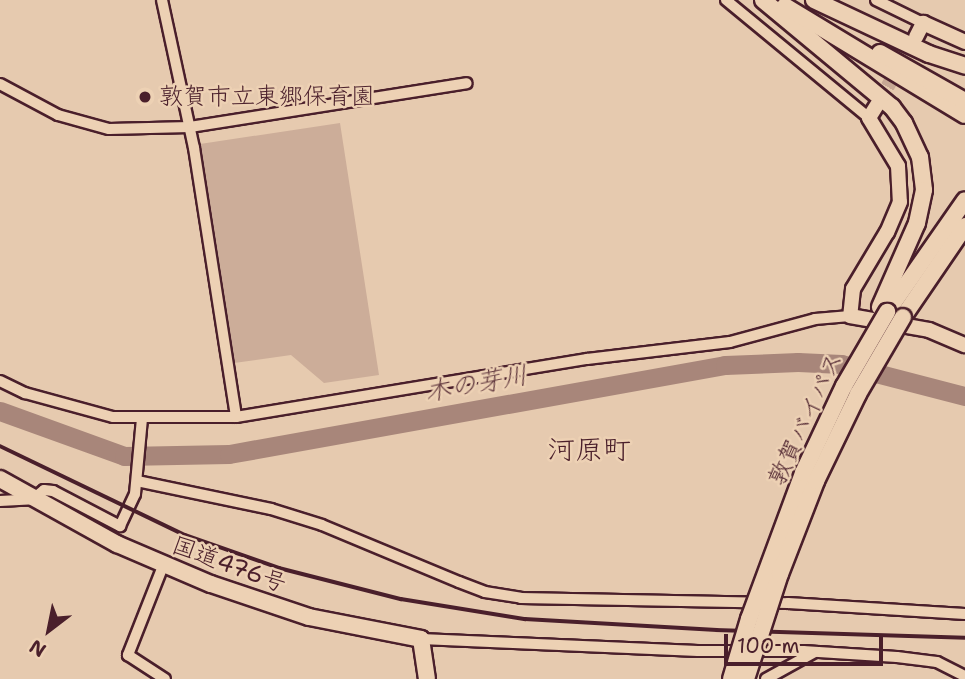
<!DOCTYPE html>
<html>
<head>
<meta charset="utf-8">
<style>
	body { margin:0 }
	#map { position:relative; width:965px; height:679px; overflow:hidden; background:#e6caaf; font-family:"Shantell Sans","Klee One",sans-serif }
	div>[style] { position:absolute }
	.green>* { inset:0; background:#ccad99 }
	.river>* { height:19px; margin:-9.5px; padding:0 9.5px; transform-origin:9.5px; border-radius:9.5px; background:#a8867a }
	.major-tunnel>* { height:14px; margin-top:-7px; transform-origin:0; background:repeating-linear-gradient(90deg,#c7a895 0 14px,transparent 0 21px) }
	.roads { filter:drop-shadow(2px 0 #4a1f2b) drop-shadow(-2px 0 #4a1f2b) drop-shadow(0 2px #4a1f2b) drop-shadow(0 -2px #4a1f2b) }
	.minor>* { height:10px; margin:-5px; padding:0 5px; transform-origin:5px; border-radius:5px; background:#edd1b4 }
	.major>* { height:14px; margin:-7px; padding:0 7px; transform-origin:7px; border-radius:7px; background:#edd1b4 }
	.highway>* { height:16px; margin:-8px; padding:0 8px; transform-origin:8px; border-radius:8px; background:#edd1b4 }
	.rail>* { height:3.5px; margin:-1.75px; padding:0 1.75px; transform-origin:1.75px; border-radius:1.75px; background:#4a1f2b }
	.bridges { filter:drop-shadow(2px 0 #4a1f2b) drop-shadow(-2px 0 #4a1f2b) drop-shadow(0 2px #4a1f2b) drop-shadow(0 -2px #4a1f2b) }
	.highway-bridge>* { height:16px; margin:-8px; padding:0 8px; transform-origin:8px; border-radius:8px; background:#edd1b4 }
	.dots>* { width:19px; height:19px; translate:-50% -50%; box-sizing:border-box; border:4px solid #edd1b4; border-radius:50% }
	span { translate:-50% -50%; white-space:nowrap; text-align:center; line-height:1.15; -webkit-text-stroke:5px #edd1b4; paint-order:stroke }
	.poi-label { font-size:24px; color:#4a1f2b }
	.left { translate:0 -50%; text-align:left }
	.street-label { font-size:24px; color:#4a1f2b }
	.water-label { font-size:26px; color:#62393f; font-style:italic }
	.quarter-label { font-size:28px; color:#4a1f2b }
	.north { position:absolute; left:14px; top:595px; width:70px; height:70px; -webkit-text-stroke:5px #edd1b4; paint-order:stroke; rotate:212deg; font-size:19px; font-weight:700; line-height:28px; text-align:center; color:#4a1f2b }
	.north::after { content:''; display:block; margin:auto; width:24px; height:32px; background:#4a1f2b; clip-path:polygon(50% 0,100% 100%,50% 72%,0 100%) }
	.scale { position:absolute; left:724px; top:634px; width:159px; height:32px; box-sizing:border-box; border:4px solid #4a1f2b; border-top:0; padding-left:9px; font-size:21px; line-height:24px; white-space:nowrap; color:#4a1f2b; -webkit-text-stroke:5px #edd1b4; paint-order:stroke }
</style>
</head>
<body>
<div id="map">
	<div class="green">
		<i style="clip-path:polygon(340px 123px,379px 375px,324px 383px,291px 355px,234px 363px,200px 144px)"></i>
	</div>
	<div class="river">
		<i style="left:0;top:411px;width:132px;rotate:19.9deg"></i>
		<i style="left:124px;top:456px;width:105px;rotate:-1.1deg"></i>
		<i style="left:229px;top:454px;width:504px;rotate:-10.17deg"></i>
		<i style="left:725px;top:365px;width:73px;rotate:-2.4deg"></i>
		<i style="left:798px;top:362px;width:43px;rotate:2.7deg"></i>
		<i style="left:841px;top:364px;width:128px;rotate:14.5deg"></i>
	</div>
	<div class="major-tunnel">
		<i style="left:877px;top:105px;width:78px;rotate:-60.2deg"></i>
	</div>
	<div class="roads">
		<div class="minor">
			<i style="left:162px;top:0;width:151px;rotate:77.8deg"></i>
			<i style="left:194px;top:148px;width:272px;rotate:81.1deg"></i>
			<i style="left:726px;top:0;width:185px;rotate:39.5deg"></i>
			<i style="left:876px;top:0;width:52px;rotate:26.1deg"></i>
			<i style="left:0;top:84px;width:66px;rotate:28.1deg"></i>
			<i style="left:58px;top:115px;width:53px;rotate:15.4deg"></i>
			<i style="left:109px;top:129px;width:81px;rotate:-1.4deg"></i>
			<i style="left:190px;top:127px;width:280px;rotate:-9deg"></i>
			<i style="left:0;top:381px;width:28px;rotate:26deg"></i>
			<i style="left:25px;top:393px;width:91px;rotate:15.3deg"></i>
			<i style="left:113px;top:417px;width:123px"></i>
			<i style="left:236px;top:417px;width:356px;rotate:-9.4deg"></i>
			<i style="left:587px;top:359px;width:144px;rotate:-6.8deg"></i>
			<i style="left:730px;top:342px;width:88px;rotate:-15.1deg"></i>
			<i style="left:815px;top:319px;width:35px;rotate:-5deg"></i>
			<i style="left:137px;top:481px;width:137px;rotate:11.8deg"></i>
			<i style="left:271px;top:509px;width:53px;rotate:17.4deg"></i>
			<i style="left:322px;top:525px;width:148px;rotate:22.6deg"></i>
			<i style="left:459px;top:582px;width:28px;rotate:21deg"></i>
			<i style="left:485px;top:592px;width:36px;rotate:9deg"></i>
			<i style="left:521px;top:598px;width:267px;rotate:1.1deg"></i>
			<i style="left:788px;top:603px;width:177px;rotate:3.6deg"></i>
			<i style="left:0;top:501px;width:33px;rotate:-3deg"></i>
			<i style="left:33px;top:499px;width:14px;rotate:-39deg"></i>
			<i style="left:44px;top:490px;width:9px;rotate:6deg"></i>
			<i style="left:53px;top:491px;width:76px;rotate:27.6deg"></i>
			<i style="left:120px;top:526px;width:35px;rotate:-65deg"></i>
			<i style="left:135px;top:494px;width:76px;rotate:-84.7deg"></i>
			<i style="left:163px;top:566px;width:96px;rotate:111.5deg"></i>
			<i style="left:128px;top:655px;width:44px;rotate:33deg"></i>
			<i style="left:421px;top:639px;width:277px;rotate:2.5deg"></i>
			<i style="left:698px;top:651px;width:105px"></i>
			<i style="left:803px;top:651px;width:94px;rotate:3.7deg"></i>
			<i style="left:897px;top:657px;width:40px;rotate:7.1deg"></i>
			<i style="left:937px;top:662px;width:31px;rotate:27deg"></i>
			<i style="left:766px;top:679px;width:56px;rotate:-28.9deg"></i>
		</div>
		<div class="major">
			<i style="left:916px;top:37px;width:16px;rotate:-63deg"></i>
			<i style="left:923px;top:23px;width:46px;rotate:24.3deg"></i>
			<i style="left:877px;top:105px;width:15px;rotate:122deg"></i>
			<i style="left:869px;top:118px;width:56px;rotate:58.9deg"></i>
			<i style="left:898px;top:166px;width:36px;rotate:87deg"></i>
			<i style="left:900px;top:202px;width:33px;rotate:113deg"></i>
			<i style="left:887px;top:232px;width:66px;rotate:120.8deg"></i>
			<i style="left:853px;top:289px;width:27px;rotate:96deg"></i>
			<i style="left:850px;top:316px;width:80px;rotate:10deg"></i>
			<i style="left:929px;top:330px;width:39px;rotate:23deg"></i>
		</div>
		<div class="highway">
			<i style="left:763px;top:0;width:168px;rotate:39.7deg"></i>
			<i style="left:892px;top:107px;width:20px;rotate:53deg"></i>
			<i style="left:904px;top:123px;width:38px;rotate:65deg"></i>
			<i style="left:920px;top:157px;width:33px;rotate:83deg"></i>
			<i style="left:924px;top:190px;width:34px;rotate:102deg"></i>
			<i style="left:917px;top:223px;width:92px;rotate:113.8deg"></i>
			<i style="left:814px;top:0;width:127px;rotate:25.2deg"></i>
			<i style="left:929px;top:54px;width:38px;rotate:18deg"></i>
			<i style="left:785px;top:6px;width:210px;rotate:31.2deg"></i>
			<i style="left:880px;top:53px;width:98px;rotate:29.5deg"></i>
			<i style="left:887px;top:312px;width:136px;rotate:-55.1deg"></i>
			<i style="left:903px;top:317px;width:110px;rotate:-55.7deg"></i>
			<i style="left:0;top:479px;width:134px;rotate:29.1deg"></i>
			<i style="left:117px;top:544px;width:102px;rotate:23.1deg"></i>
			<i style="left:211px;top:584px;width:103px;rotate:18.6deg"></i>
			<i style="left:309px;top:617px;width:114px;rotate:11.1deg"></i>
			<i style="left:421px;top:639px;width:40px;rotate:81.5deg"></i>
		</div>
	</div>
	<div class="rail">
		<i style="left:0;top:446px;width:205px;rotate:25.7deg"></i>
		<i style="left:185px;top:535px;width:100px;rotate:19.3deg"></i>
		<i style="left:279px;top:568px;width:126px;rotate:14.3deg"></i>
		<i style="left:401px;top:599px;width:126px;rotate:9.2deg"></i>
		<i style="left:525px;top:619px;width:192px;rotate:3.3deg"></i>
		<i style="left:717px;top:630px;width:248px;rotate:1.8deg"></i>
	</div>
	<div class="bridges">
		<div class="highway-bridge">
			<i style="left:731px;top:679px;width:63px;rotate:-73.3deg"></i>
			<i style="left:749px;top:619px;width:156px;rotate:-69.7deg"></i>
			<i style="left:803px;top:473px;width:96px;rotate:-64.8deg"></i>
			<i style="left:844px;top:386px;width:86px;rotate:-59.8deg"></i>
			<i style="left:746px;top:679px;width:110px;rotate:-72.1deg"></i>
			<i style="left:780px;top:574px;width:100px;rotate:-68.8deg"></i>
			<i style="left:816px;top:481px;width:97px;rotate:-64.2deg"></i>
			<i style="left:858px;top:394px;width:89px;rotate:-59.7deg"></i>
		</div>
	</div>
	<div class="dots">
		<i style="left:145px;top:97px;background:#4a1f2b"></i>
	</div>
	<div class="poi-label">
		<span class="left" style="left:159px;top:97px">敦賀市立東郷保育園</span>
	</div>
	<div class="street-label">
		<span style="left:806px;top:419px;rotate:-65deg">敦賀バイパス</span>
		<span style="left:229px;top:565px;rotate:20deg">国道476号</span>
	</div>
	<div class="water-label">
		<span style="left:476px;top:383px;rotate:-10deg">木の芽川</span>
	</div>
	<div class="quarter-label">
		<span style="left:589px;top:449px">河原町</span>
	</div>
	<div class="north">N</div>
	<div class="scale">100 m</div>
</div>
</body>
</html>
